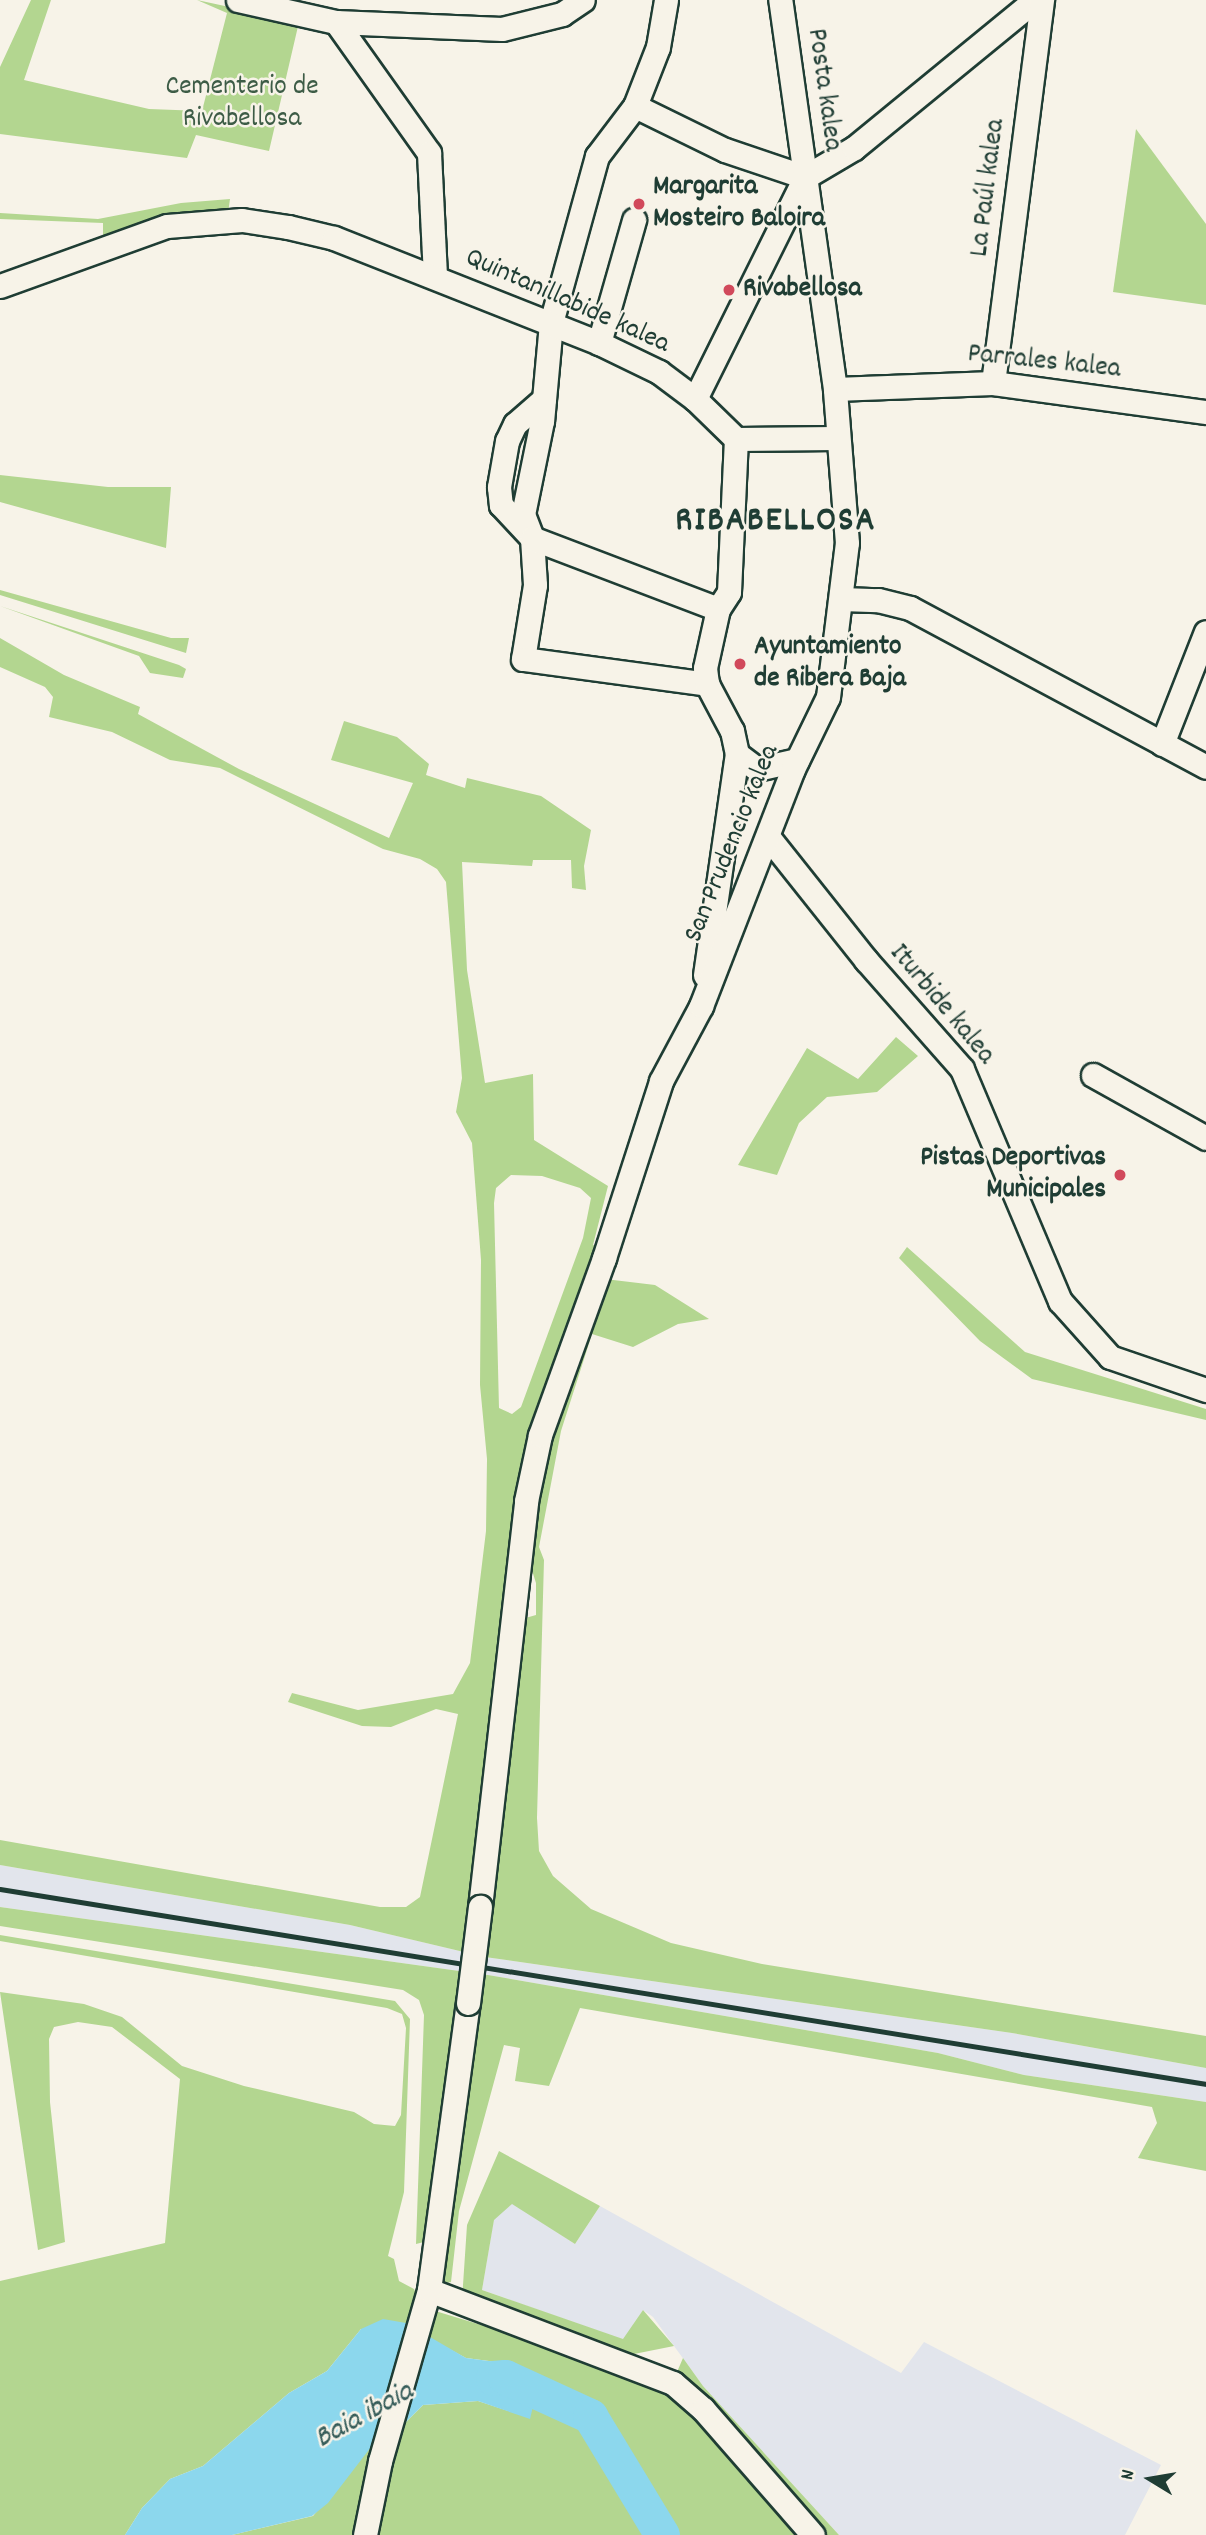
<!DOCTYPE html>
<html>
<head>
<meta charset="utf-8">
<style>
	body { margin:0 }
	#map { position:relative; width:1206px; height:2535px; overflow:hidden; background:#f7f3e8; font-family:Dekko,sans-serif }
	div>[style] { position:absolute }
	.built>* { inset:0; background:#e2e5ec }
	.green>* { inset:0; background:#b3d690 }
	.water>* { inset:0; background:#8cd7ed }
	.river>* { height:35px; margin:-17.5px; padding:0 17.5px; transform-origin:17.5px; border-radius:17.5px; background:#8cd7ed }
	.roads { filter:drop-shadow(2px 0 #1f3d34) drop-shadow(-2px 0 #1f3d34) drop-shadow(0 2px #1f3d34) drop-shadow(0 -2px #1f3d34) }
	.minor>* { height:23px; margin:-11.5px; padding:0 11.5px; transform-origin:11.5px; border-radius:11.5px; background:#f7f3e8 }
	.rail>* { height:5px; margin:-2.5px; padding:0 2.5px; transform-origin:2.5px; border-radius:2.5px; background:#1f3d34 }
	.bridges { filter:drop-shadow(2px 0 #1f3d34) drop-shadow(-2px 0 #1f3d34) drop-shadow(0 2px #1f3d34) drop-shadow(0 -2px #1f3d34) }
	.minor-bridge>* { height:23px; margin:-11.5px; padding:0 11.5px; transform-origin:11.5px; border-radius:11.5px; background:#f7f3e8 }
	.dots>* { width:19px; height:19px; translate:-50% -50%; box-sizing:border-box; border:4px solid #f7f3e8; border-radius:50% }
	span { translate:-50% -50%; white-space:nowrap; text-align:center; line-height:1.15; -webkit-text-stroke:5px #f7f3e8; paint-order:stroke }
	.park-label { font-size:28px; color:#3d5c46 }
	.street-label { font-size:28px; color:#1f3d34 }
	.poi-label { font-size:28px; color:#1f3d34; font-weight:700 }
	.left { translate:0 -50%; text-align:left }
	.right { translate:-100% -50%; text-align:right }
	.water-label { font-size:30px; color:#355c59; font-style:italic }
	.district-label { font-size:35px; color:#1f3d34; font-weight:700; letter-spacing:2px }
	.north { position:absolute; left:1115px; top:2444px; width:70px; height:70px; -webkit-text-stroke:5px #f7f3e8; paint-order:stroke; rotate:281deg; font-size:19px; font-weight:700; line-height:28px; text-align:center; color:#1f3d34 }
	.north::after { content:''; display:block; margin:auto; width:24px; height:32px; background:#1f3d34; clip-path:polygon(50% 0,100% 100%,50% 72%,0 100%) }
</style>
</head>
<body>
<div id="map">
	<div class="built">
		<i style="clip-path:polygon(0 1865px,350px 1925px,485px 1957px,1012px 2033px,1206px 2068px,1206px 2102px,1024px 2075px,938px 2053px,488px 1975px,0 1907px)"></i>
		<i style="clip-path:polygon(512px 2203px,575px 2244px,600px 2206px,901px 2373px,924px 2342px,1161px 2465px,1125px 2535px,839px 2535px,703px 2386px,653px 2317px,643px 2310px,624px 2340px,482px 2290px,494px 2219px)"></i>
	</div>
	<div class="green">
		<i style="clip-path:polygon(31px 0,51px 0,24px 80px,149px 109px,202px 111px,227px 13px,197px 0,299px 22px,269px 151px,196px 135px,187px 158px,0 134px,0 67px)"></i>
		<i style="clip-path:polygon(1136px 129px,1206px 224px,1206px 305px,1113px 292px)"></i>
		<i style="clip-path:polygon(230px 199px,228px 213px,103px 239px,103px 223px,0 219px,0 213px,98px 219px,181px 203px)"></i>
		<i style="clip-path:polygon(0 475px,108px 487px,171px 487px,166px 548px,0 502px)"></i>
		<i style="clip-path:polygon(0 590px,171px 638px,189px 638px,186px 653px,0 595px)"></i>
		<i style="clip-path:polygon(0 606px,179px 665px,186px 669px,183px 678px,150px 673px,139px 656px)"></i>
		<i style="clip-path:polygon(evenodd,0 638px,64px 675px,140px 707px,138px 714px,239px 769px,389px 838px,413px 783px,331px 760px,344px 721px,397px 737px,429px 764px,426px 775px,465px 788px,467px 778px,541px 796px,591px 830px,584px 866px,586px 890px,572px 888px,571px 860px,533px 860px,532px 866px,462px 862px,467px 970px,485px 1083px,533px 1074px,534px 1140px,608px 1186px,593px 1245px,597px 1246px,523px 1457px,466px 1917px,490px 1920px,522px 1619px,536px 1615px,536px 1583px,529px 1561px,543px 1455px,605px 1279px,655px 1285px,709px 1319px,678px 1324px,633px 1347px,592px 1334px,561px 1431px,539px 1547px,544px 1560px,537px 1818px,539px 1851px,553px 1876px,591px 1909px,671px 1943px,762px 1964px,1206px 2036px,1206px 2068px,1012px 2033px,485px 1957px,350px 1925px,0 1865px,0 1840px,380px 1907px,406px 1907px,420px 1897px,458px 1714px,436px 1709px,391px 1727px,362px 1726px,288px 1702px,292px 1693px,358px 1710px,453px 1694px,470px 1663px,486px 1531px,487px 1459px,480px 1385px,481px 1260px,472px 1143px,456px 1112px,462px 1078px,446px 882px,437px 869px,420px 859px,383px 849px,220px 768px,170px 760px,112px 732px,49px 717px,53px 697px,45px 687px,0 667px,0 638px,511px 1175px,542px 1176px,580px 1188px,591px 1198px,583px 1238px,521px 1407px,512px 1414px,499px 1408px,494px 1203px,496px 1188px,511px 1175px)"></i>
		<i style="clip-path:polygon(896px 1037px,918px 1056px,877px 1092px,827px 1097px,799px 1123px,777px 1175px,738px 1165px,807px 1048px,858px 1079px)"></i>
		<i style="clip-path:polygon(907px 1247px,1025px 1352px,1206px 1409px,1206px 1420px,1032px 1379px,980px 1341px,899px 1258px)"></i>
		<i style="clip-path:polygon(0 1907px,488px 1975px,938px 2053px,1024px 2075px,1206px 2102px,1206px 2171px,1138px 2158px,1157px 2123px,1152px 2107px,580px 2008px,549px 2086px,515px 2081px,520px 2048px,504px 2045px,459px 2211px,451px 2282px,443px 2284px,483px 1994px,458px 1991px,424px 2242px,416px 2244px,424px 2015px,419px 2000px,403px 1990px,0 1926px)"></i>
		<i style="clip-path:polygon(0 1935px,395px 2001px,410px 2019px,404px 2192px,388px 2256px,394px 2259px,399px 2281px,414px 2289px,419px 2300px,411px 2327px,361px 2329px,327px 2371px,289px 2393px,203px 2466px,170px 2479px,142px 2508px,125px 2535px,0 2535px,0 2281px,165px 2243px,180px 2079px,112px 2027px,78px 2022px,54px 2027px,49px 2039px,50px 2102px,65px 2242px,38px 2250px,0 1992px,84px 2004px,122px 2017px,182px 2066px,244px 2086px,354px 2112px,374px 2124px,395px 2126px,401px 2115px,406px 2028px,402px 2014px,387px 2008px,0 1941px)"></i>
		<i style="clip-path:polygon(499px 2151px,600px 2206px,575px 2244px,512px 2204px,494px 2220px,482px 2290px,623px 2339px,643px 2310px,674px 2346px,629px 2355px,462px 2300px,467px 2225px)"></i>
		<i style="clip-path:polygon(432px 2310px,619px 2367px,685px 2402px,804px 2535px,232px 2535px,313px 2516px,381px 2434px,398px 2430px,423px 2405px,478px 2401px,530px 2418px,511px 2364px,466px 2358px,425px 2336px)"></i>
		<i style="clip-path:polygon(683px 2358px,703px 2386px,839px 2535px,825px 2535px,721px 2414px,682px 2379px,677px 2372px)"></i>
	</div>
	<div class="water">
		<i style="clip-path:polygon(383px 2319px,406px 2323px,466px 2358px,511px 2364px,540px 2377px,530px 2419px,478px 2401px,423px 2405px,398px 2430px,381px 2434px,328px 2503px,312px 2516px,232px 2535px,125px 2535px,142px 2508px,170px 2479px,203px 2466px,289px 2393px,327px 2371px,361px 2329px)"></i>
	</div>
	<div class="river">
		<i style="left:493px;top:2378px;width:12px;rotate:-5deg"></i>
		<i style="left:505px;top:2377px;width:94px;rotate:24.6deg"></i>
		<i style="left:590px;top:2416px;width:139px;rotate:58.8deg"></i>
	</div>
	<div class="roads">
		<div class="minor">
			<i style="left:238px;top:0;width:100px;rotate:12.7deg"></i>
			<i style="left:336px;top:22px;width:161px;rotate:54.6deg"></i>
			<i style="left:429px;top:153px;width:123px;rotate:87.2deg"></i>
			<i style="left:666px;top:0;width:48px;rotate:99.7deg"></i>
			<i style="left:658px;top:47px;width:63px;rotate:111.3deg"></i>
			<i style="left:635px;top:106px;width:63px;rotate:127.2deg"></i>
			<i style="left:597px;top:156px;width:173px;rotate:105.4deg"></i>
			<i style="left:551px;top:323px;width:98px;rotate:95.2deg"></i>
			<i style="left:542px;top:421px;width:95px;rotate:101.5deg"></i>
			<i style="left:523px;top:514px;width:26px;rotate:69deg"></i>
			<i style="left:532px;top:538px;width:47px;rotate:86.3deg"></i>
			<i style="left:535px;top:585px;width:75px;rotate:99.2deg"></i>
			<i style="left:523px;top:659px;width:186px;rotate:7.7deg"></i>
			<i style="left:336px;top:22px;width:166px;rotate:2.4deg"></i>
			<i style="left:502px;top:29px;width:62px;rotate:-14deg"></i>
			<i style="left:562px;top:14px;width:25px;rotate:-34deg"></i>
			<i style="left:635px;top:106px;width:100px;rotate:26.1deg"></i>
			<i style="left:725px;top:150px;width:84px;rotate:18.6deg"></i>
			<i style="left:805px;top:177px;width:57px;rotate:-30.6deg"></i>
			<i style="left:854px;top:148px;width:234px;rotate:-39.3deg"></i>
			<i style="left:0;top:286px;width:177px;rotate:-19.8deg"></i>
			<i style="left:167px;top:226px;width:75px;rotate:-4.6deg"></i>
			<i style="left:242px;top:220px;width:47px;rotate:8.7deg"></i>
			<i style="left:288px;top:227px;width:47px;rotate:13.4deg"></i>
			<i style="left:334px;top:238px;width:285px;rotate:21.6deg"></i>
			<i style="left:599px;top:343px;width:67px;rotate:25.8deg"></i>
			<i style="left:659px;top:372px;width:45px;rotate:36.9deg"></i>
			<i style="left:695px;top:399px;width:57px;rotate:44.3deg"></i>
			<i style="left:599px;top:343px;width:128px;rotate:-74.1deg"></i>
			<i style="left:993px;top:383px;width:386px;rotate:-82.7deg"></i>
			<i style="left:835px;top:389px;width:158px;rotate:-2.2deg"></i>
			<i style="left:993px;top:383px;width:215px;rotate:7.8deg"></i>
			<i style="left:544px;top:399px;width:38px;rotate:139deg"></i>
			<i style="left:515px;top:424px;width:19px;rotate:115deg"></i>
			<i style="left:507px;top:441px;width:47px;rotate:99.9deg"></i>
			<i style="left:499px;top:487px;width:18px;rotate:84deg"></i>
			<i style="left:501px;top:505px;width:45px;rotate:46.8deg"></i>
			<i style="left:532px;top:538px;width:199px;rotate:20.9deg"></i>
			<i style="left:695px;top:399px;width:248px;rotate:-63.6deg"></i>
			<i style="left:736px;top:439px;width:100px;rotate:-0.6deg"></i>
			<i style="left:841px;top:599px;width:37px;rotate:2deg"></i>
			<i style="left:878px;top:600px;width:33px;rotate:14deg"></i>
			<i style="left:910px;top:608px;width:336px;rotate:28.2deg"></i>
			<i style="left:1162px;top:744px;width:120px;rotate:-68.6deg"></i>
			<i style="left:737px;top:754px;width:25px;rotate:37deg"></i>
			<i style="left:757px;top:769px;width:41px;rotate:-12.7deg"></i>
			<i style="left:769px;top:838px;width:156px;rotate:51.5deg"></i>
			<i style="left:866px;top:960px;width:145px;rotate:48.6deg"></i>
			<i style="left:962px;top:1069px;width:252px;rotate:67.1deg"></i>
			<i style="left:1060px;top:1301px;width:75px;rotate:48.2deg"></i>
			<i style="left:1110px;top:1357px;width:102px;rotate:19deg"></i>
			<i style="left:705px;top:975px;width:223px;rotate:-81.8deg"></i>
			<i style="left:737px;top:754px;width:24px;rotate:-102deg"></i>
			<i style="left:732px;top:731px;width:53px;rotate:-118deg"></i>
			<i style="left:707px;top:684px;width:16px;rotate:-97deg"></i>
			<i style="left:705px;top:668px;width:60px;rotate:-77.6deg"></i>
			<i style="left:718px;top:609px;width:20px;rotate:-57deg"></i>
			<i style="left:729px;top:592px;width:153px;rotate:-87.4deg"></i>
			<i style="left:1093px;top:1075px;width:129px;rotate:29.1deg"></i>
			<i style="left:480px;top:1907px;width:409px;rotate:-83.5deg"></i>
			<i style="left:526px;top:1501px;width:67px;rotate:-78deg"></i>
			<i style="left:540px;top:1435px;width:188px;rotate:-70.1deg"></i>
			<i style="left:604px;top:1258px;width:186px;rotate:-72.1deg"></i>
			<i style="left:661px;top:1081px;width:85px;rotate:-61.9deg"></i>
			<i style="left:701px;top:1006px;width:252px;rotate:-68.8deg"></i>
			<i style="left:792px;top:771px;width:82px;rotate:-64.1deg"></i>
			<i style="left:828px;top:697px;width:155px;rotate:-83deg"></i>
			<i style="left:847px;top:543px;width:154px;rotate:-94.5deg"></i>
			<i style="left:835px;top:389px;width:393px;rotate:-98deg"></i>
			<i style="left:429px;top:2290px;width:261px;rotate:20.9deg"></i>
			<i style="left:673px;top:2383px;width:40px;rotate:41deg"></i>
			<i style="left:703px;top:2409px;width:167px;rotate:48.9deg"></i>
			<i style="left:365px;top:2535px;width:76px;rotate:-78.5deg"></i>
			<i style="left:380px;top:2461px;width:178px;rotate:-74deg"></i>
			<i style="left:429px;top:2290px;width:290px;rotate:-82.3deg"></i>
		</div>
	</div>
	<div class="rail">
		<i style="left:0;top:1889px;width:1222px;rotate:9.18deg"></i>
	</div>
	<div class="bridges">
		<div class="minor-bridge">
			<i style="left:468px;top:2003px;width:97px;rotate:-82.9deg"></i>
		</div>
	</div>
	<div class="dots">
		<i style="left:639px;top:204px;background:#d1495b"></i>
		<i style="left:729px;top:290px;background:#d1495b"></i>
		<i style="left:740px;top:664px;background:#d1495b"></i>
		<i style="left:1120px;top:1175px;background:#d1495b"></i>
	</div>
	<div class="park-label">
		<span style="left:242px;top:104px">Cementerio de<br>Rivabellosa</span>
	</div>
	<div class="street-label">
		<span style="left:823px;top:90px;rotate:82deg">Posta kalea</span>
		<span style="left:989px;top:188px;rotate:-83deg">La Paúl kalea</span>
		<span style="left:567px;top:302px;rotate:24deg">Quintanillabide kalea</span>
		<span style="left:1044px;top:363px;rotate:6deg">Parrales kalea</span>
		<span style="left:733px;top:844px;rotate:-68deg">San Prudencio kalea</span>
		<span style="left:941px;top:1005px;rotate:50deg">Iturbide kalea</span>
	</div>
	<div class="poi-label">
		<span class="left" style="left:653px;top:204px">Margarita<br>Mosteiro Baloira</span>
		<span class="left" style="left:743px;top:290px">Rivabellosa</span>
		<span class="left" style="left:754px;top:664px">Ayuntamiento<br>de Ribera Baja</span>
		<span class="right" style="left:1106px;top:1175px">Pistas Deportivas<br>Municipales</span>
	</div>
	<div class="water-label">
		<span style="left:365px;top:2417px;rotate:-29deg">Baia ibaia</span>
	</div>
	<div class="district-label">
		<span style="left:776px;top:522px">RIBABELLOSA</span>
	</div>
	<div class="north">N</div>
</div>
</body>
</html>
